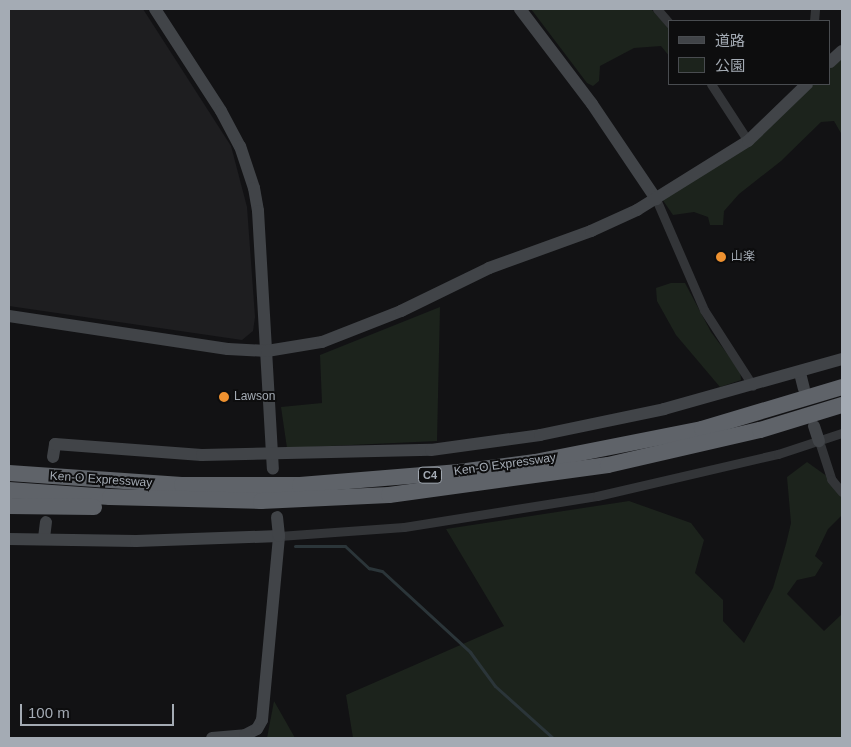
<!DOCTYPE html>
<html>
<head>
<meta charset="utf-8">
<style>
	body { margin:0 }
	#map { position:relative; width:851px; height:747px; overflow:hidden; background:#121214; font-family:Arial,"Noto Sans JP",sans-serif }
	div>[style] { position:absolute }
	.built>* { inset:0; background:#1e1e20 }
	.green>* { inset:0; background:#1c231c }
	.stream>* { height:3px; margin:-1.5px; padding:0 1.5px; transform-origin:1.5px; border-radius:1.5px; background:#2b3539 }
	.street>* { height:9px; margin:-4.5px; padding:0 4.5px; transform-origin:4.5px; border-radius:4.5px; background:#333538 }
	.secondary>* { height:12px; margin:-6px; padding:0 6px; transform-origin:6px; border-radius:6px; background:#414448 }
	.highway>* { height:16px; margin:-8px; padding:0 8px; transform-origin:8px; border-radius:8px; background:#5f6369 }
	.dots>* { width:14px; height:14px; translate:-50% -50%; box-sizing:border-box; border:2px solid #0d0d0e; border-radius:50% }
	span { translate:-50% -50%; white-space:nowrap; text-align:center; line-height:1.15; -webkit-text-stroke:4px #0d0d0e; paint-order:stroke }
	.shield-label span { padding:1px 4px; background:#0d0d0e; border:1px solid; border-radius:4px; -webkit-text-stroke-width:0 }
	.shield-label { font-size:11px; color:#a4abb4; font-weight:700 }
	.poi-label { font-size:12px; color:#a4abb4 }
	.left { translate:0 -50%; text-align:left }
	.street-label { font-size:12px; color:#a4abb4 }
	.frame { position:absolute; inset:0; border:10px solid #a4abb4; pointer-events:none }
	.legend { position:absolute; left:668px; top:20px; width:162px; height:65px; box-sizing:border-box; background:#0d0d0e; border:1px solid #494c50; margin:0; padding:6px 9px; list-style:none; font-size:15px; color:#a4abb4 }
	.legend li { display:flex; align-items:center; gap:10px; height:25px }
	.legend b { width:25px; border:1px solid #494c50 }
	.scale { position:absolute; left:20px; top:704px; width:154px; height:22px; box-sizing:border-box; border:2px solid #a4abb4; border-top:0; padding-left:6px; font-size:15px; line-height:18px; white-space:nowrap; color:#a4abb4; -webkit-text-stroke:4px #0d0d0e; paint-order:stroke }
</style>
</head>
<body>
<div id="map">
	<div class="built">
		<i style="clip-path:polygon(9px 9px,143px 9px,231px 146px,247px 207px,255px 317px,253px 331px,242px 340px,9px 306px)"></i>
	</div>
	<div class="green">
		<i style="clip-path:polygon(531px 9px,651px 9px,670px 30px,670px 57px,661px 46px,634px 48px,600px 66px,599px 81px,593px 86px,587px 83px)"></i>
		<i style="clip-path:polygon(842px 56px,842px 135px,834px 121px,821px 122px,781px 161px,739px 194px,724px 211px,723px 225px,710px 225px,708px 217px,694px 212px,673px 215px,662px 199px,754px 143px,814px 84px,830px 84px,830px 68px)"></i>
		<i style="clip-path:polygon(671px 283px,685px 283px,711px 332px,740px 371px,741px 380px,720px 387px,676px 335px,657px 301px,656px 288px)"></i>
		<i style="clip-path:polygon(440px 307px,437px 441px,287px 448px,281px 407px,322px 403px,320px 355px)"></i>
		<i style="clip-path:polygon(807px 462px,835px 482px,842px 494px,842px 515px,828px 529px,815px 556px,823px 563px,815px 576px,797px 580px,787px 594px,824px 631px,842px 614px,842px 738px,353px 738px,346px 695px,504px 626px,446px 529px,629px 501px,691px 523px,704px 540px,695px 573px,723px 600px,723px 621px,744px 643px,773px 588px,786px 544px,791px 523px,787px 477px)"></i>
		<i style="clip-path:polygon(274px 701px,295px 738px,267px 738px)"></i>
	</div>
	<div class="stream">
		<i style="left:295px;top:546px;width:50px"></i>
		<i style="left:345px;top:546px;width:33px;rotate:43deg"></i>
		<i style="left:369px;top:568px;width:13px;rotate:13deg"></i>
		<i style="left:382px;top:571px;width:120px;rotate:42.6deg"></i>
		<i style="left:470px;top:652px;width:42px;rotate:53.7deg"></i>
		<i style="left:495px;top:686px;width:78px;rotate:41.9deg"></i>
	</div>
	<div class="street">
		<i style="left:657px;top:9px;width:20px;rotate:49deg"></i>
		<i style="left:814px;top:21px;width:12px;rotate:-85deg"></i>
		<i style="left:711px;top:84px;width:68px;rotate:57deg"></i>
		<i style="left:656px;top:199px;width:121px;rotate:66.6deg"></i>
		<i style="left:704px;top:310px;width:90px;rotate:57.2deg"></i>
		<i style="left:819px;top:441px;width:40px;rotate:72deg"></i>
		<i style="left:831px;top:479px;width:17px;rotate:50deg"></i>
		<i style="left:279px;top:536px;width:125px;rotate:-4.1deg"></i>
		<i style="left:404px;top:527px;width:195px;rotate:-9.1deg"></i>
		<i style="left:597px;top:496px;width:186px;rotate:-13.1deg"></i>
		<i style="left:778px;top:454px;width:67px;rotate:-18.2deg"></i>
	</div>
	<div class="secondary">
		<i style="left:155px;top:9px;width:121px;rotate:57.1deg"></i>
		<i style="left:221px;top:111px;width:40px;rotate:62deg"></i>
		<i style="left:240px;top:146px;width:44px;rotate:71.6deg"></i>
		<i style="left:254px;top:188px;width:23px;rotate:80deg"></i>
		<i style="left:258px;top:211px;width:258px;rotate:86.7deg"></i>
		<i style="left:520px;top:9px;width:119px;rotate:52.8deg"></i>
		<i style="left:592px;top:104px;width:115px;rotate:56deg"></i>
		<i style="left:830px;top:62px;width:16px;rotate:-43deg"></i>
		<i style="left:9px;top:316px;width:221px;rotate:8.6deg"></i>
		<i style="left:228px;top:349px;width:39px;rotate:3deg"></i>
		<i style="left:267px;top:351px;width:56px;rotate:-9.3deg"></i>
		<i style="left:322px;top:342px;width:85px;rotate:-21.4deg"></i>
		<i style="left:401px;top:311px;width:98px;rotate:-26deg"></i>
		<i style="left:489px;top:268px;width:109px;rotate:-19.9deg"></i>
		<i style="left:591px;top:231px;width:51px;rotate:-24.5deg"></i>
		<i style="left:637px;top:210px;width:131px;rotate:-31.9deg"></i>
		<i style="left:748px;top:141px;width:82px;rotate:-44deg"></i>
		<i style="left:800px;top:373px;width:16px;rotate:76deg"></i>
		<i style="left:814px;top:426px;width:16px;rotate:72deg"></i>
		<i style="left:53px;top:457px;width:13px;rotate:-81deg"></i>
		<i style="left:55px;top:444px;width:147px;rotate:4.3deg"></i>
		<i style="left:202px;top:455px;width:229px;rotate:-1.3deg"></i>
		<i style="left:431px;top:450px;width:110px;rotate:-7.8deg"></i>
		<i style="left:540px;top:435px;width:127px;rotate:-11.8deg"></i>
		<i style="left:664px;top:409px;width:185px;rotate:-15.7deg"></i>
		<i style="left:44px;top:538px;width:16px;rotate:-83deg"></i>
		<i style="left:9px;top:539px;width:127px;rotate:0.9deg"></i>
		<i style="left:136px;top:541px;width:143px;rotate:-2deg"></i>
		<i style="left:212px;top:738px;width:33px;rotate:-5deg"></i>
		<i style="left:245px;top:735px;width:13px;rotate:-27deg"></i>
		<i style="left:257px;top:729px;width:10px;rotate:-61deg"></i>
		<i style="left:262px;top:720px;width:185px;rotate:-84.7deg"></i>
		<i style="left:279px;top:536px;width:19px;rotate:-96deg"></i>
	</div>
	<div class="highway">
		<i style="left:9px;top:473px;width:173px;rotate:4deg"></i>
		<i style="left:182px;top:485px;width:118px"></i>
		<i style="left:300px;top:485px;width:160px;rotate:-4.7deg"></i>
		<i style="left:459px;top:472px;width:77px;rotate:-7.5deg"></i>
		<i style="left:535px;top:462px;width:170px;rotate:-11.2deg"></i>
		<i style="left:702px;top:429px;width:146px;rotate:-16.7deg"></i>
		<i style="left:9px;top:490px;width:101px;rotate:4deg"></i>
		<i style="left:110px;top:497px;width:151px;rotate:1.5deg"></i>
		<i style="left:261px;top:501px;width:128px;rotate:-2.7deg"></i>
		<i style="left:389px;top:495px;width:221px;rotate:-7.8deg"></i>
		<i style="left:608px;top:465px;width:156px;rotate:-13deg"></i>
		<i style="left:760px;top:430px;width:86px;rotate:-17deg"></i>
		<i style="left:9px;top:506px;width:85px;rotate:0.7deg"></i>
	</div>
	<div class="dots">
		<i style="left:721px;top:257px;background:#ee9130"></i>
		<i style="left:224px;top:397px;background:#ee9130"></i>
	</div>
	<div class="shield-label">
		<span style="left:430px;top:475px">C4</span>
	</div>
	<div class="poi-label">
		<span class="left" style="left:731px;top:257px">山楽</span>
		<span class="left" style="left:234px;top:397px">Lawson</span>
	</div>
	<div class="street-label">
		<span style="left:505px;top:465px;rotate:-8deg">Ken-O Expressway</span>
		<span style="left:101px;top:480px;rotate:4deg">Ken-O Expressway</span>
	</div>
	<div class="frame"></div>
	<ul class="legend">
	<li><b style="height:6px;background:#414448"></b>道路</li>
	<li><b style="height:14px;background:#1c231c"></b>公園</li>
	</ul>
	<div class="scale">100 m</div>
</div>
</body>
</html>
